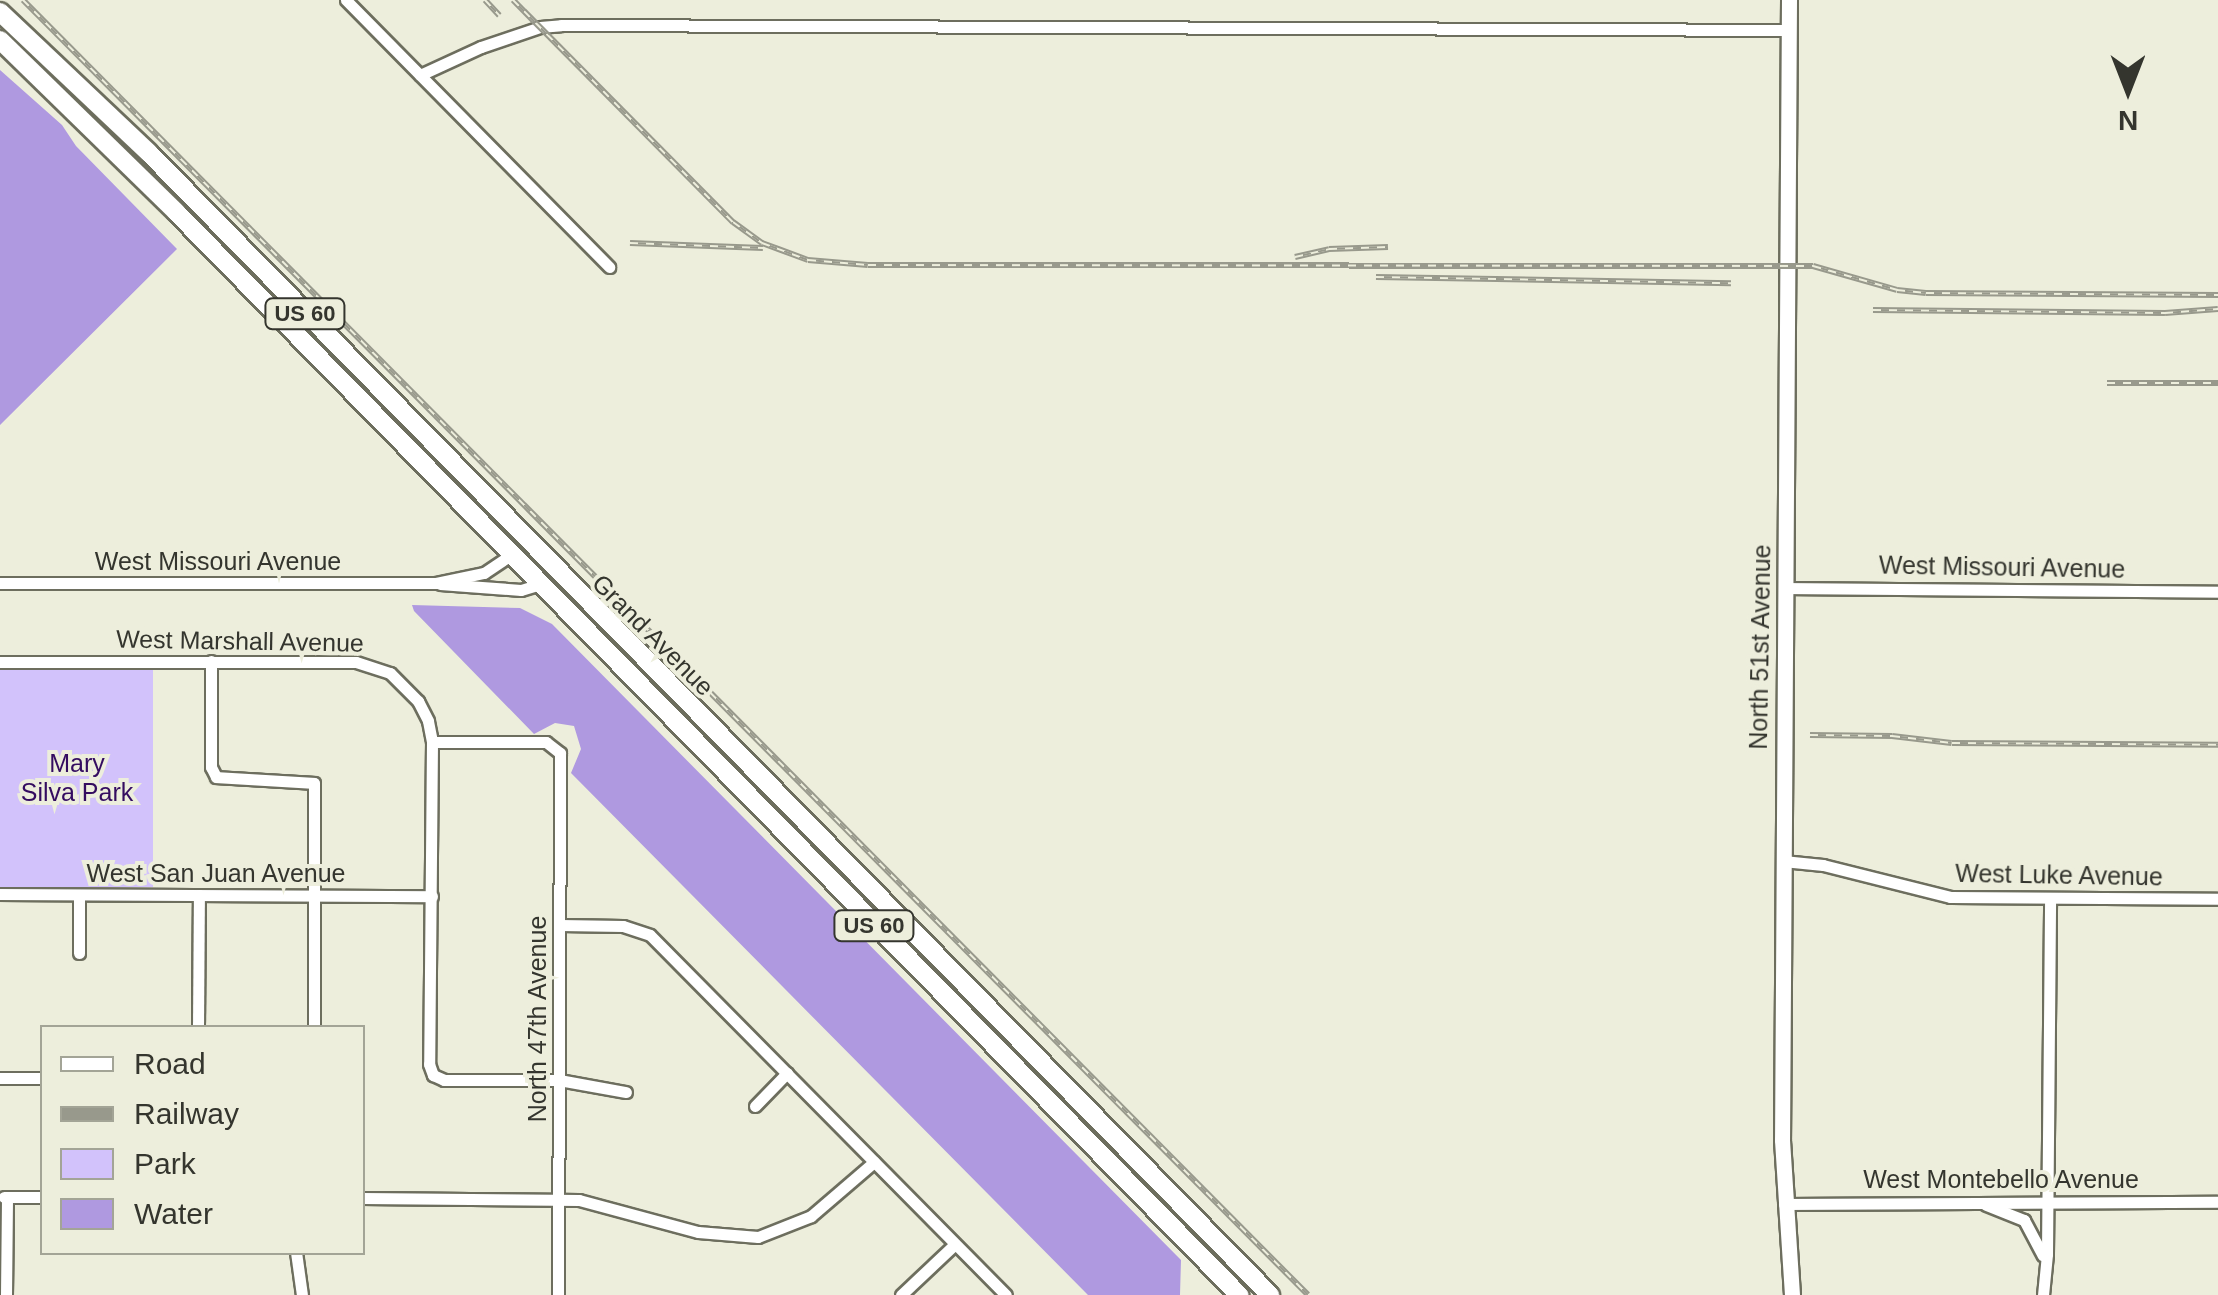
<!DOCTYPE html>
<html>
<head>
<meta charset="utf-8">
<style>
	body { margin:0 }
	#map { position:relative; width:2218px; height:1295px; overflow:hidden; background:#edeedc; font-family:Helvetica,sans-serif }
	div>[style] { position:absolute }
	.green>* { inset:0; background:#d2c2fb; transform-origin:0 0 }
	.water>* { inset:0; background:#af99e0 }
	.roads { filter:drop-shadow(2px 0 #6d6e5e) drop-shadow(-2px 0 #6d6e5e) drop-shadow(0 2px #6d6e5e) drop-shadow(0 -2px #6d6e5e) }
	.minor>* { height:11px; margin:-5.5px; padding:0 5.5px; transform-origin:5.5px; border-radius:5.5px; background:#fff }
	.major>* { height:15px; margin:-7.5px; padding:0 7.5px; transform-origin:7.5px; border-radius:7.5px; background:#fff }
	.highway>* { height:18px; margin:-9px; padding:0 9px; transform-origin:9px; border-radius:9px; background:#fff }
	.rail>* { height:6px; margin-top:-3px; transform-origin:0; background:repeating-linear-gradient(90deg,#edeedc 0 8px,#98998c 0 16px); box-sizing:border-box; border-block:2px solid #98998c }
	span { translate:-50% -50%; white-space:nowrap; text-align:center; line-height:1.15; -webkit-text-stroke:8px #edeedc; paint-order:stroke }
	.shield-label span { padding:2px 8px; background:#edeedc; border:2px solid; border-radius:8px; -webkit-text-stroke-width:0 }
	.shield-label { font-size:22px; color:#34352e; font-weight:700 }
	.street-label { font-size:25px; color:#34352e }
	.park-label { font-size:25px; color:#340c60 }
	.legend { position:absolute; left:40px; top:1025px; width:325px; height:230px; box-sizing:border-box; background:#edeedc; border:2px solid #a3a496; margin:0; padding:12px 18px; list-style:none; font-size:30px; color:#34352e }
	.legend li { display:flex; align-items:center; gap:20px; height:50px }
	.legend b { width:50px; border:2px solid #a3a496 }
	.north { position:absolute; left:2078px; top:40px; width:100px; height:100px; -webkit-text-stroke:8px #edeedc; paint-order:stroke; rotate:180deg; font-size:28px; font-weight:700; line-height:40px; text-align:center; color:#34352e }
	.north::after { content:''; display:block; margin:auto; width:35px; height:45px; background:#34352e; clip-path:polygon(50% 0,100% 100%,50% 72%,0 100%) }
</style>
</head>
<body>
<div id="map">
	<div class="green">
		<i style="left:0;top:669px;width:153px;height:218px"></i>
	</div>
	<div class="water">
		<i style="clip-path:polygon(0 70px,62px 125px,76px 146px,177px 249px,0 425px)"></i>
		<i style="clip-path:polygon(412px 605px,520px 608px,552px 624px,1181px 1260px,1180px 1295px,1088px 1295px,571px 773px,581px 749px,574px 726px,555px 723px,534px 734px,414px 611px)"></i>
	</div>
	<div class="roads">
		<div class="minor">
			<i style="left:346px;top:0;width:375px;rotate:45.4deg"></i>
			<i style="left:420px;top:75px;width:67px;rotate:-24.7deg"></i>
			<i style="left:481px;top:47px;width:62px;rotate:-18.7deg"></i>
			<i style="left:540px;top:27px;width:21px;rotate:-5deg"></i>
			<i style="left:561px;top:25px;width:1228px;rotate:0.23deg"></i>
			<i style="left:0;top:583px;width:436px"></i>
			<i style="left:436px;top:583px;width:49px;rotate:-11.8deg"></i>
			<i style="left:484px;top:573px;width:30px;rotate:-34deg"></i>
			<i style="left:440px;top:584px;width:81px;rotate:4.2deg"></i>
			<i style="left:521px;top:590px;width:17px;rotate:-17deg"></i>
			<i style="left:1786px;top:588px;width:432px;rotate:0.5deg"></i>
			<i style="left:211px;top:661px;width:106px;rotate:90deg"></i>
			<i style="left:211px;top:767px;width:11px;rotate:63deg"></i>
			<i style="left:216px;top:777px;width:98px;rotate:3.5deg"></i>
			<i style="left:314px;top:783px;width:245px;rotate:90deg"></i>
			<i style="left:0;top:662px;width:356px"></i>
			<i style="left:356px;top:662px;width:36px;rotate:18deg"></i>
			<i style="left:390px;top:673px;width:40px;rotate:45deg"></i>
			<i style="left:418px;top:701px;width:22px;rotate:63deg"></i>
			<i style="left:428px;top:721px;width:21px;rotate:79deg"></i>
			<i style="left:432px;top:742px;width:322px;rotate:90.5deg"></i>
			<i style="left:429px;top:1064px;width:12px;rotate:70deg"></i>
			<i style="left:433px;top:1075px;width:12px;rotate:24deg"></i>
			<i style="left:444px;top:1080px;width:115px"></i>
			<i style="left:559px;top:1080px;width:68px;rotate:10.2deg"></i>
			<i style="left:432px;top:742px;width:114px"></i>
			<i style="left:546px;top:742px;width:18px;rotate:38deg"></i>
			<i style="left:560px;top:753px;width:542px;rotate:90.21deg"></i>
			<i style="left:1783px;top:861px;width:40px;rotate:5.7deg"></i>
			<i style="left:1823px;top:865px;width:131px;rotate:14.1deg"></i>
			<i style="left:1950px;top:897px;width:268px;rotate:0.4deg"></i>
			<i style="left:0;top:894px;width:432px;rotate:0.3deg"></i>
			<i style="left:560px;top:925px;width:63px;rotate:0.9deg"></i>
			<i style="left:623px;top:926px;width:28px;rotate:18deg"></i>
			<i style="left:650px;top:935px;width:506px;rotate:45.32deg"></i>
			<i style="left:79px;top:953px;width:58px;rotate:-90deg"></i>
			<i style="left:198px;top:1028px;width:133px;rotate:-89.6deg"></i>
			<i style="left:0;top:1078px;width:42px"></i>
			<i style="left:755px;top:1106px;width:46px;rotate:-45.9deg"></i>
			<i style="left:4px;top:1197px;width:38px"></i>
			<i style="left:362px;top:1198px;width:217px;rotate:0.5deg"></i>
			<i style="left:579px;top:1200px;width:123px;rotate:15.1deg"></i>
			<i style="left:698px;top:1232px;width:60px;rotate:4.8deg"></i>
			<i style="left:758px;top:1237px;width:57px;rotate:-21.6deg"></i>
			<i style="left:811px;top:1216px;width:83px;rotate:-40.6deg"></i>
			<i style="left:1784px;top:1204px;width:434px;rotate:-0.3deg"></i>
			<i style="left:1986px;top:1205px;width:41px;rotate:21.5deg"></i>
			<i style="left:2024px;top:1220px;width:40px;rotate:62deg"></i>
			<i style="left:296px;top:1252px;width:43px;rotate:82.1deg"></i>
			<i style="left:6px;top:1295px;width:98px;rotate:-89.4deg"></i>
			<i style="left:901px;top:1295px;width:74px;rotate:-43.4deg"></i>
			<i style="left:2043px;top:1295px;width:41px;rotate:-84.4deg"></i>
			<i style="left:2047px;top:1254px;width:355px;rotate:-89.5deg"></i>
		</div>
		<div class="major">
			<i style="left:1789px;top:0;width:1140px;rotate:90.35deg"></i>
			<i style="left:1782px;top:1140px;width:155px;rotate:86.3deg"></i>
		</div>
		<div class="highway">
			<i style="left:0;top:12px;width:204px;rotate:43.4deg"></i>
			<i style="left:148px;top:152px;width:1602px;rotate:45.53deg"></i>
			<i style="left:0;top:40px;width:246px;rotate:44.3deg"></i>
			<i style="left:176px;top:212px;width:1518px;rotate:45.53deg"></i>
		</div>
	</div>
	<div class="rail">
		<i style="left:23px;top:0;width:1824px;rotate:45.22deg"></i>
		<i style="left:485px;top:0;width:21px;rotate:47deg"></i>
		<i style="left:513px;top:0;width:313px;rotate:45.3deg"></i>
		<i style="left:733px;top:222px;width:36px;rotate:36deg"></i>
		<i style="left:762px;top:243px;width:49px;rotate:20.3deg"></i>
		<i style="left:808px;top:260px;width:60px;rotate:4.8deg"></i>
		<i style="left:868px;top:265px;width:945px;rotate:0.06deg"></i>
		<i style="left:1813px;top:266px;width:87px;rotate:15.9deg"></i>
		<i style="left:1897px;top:290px;width:29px;rotate:6deg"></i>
		<i style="left:1926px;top:293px;width:292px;rotate:0.4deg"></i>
		<i style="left:630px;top:243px;width:133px;rotate:2.2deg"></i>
		<i style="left:1295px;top:257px;width:35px;rotate:-13deg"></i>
		<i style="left:1329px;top:249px;width:59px;rotate:-1.9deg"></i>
		<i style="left:1376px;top:277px;width:355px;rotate:1deg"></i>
		<i style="left:1873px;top:310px;width:292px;rotate:0.6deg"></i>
		<i style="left:2165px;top:313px;width:53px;rotate:-4.3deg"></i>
		<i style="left:2107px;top:383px;width:111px"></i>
		<i style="left:1810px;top:735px;width:82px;rotate:0.7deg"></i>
		<i style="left:1892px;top:736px;width:60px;rotate:6.7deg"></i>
		<i style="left:1952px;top:743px;width:266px;rotate:0.4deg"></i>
	</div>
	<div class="shield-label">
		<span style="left:305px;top:314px">US 60</span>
		<span style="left:874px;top:926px">US 60</span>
	</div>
	<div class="street-label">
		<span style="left:218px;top:561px">West Missouri Avenue</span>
		<span style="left:2002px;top:567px;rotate:1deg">West Missouri Avenue</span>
		<span style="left:653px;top:635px;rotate:45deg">Grand Avenue</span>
		<span style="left:240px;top:641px;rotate:1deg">West Marshall Avenue</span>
		<span style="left:1760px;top:647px;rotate:-89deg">North 51st Avenue</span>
		<span style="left:216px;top:873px">West San Juan Avenue</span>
		<span style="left:2059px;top:875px;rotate:1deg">West Luke Avenue</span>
		<span style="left:537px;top:1019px;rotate:-90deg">North 47th Avenue</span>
		<span style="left:2001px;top:1179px">West Montebello Avenue</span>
	</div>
	<div class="park-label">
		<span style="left:77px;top:778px">Mary<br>Silva Park</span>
	</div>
	<ul class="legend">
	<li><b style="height:12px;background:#fff"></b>Road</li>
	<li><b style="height:12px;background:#98998c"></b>Railway</li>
	<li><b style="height:28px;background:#d2c2fb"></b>Park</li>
	<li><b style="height:28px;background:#af99e0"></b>Water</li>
	</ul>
	<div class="north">N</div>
</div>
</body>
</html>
